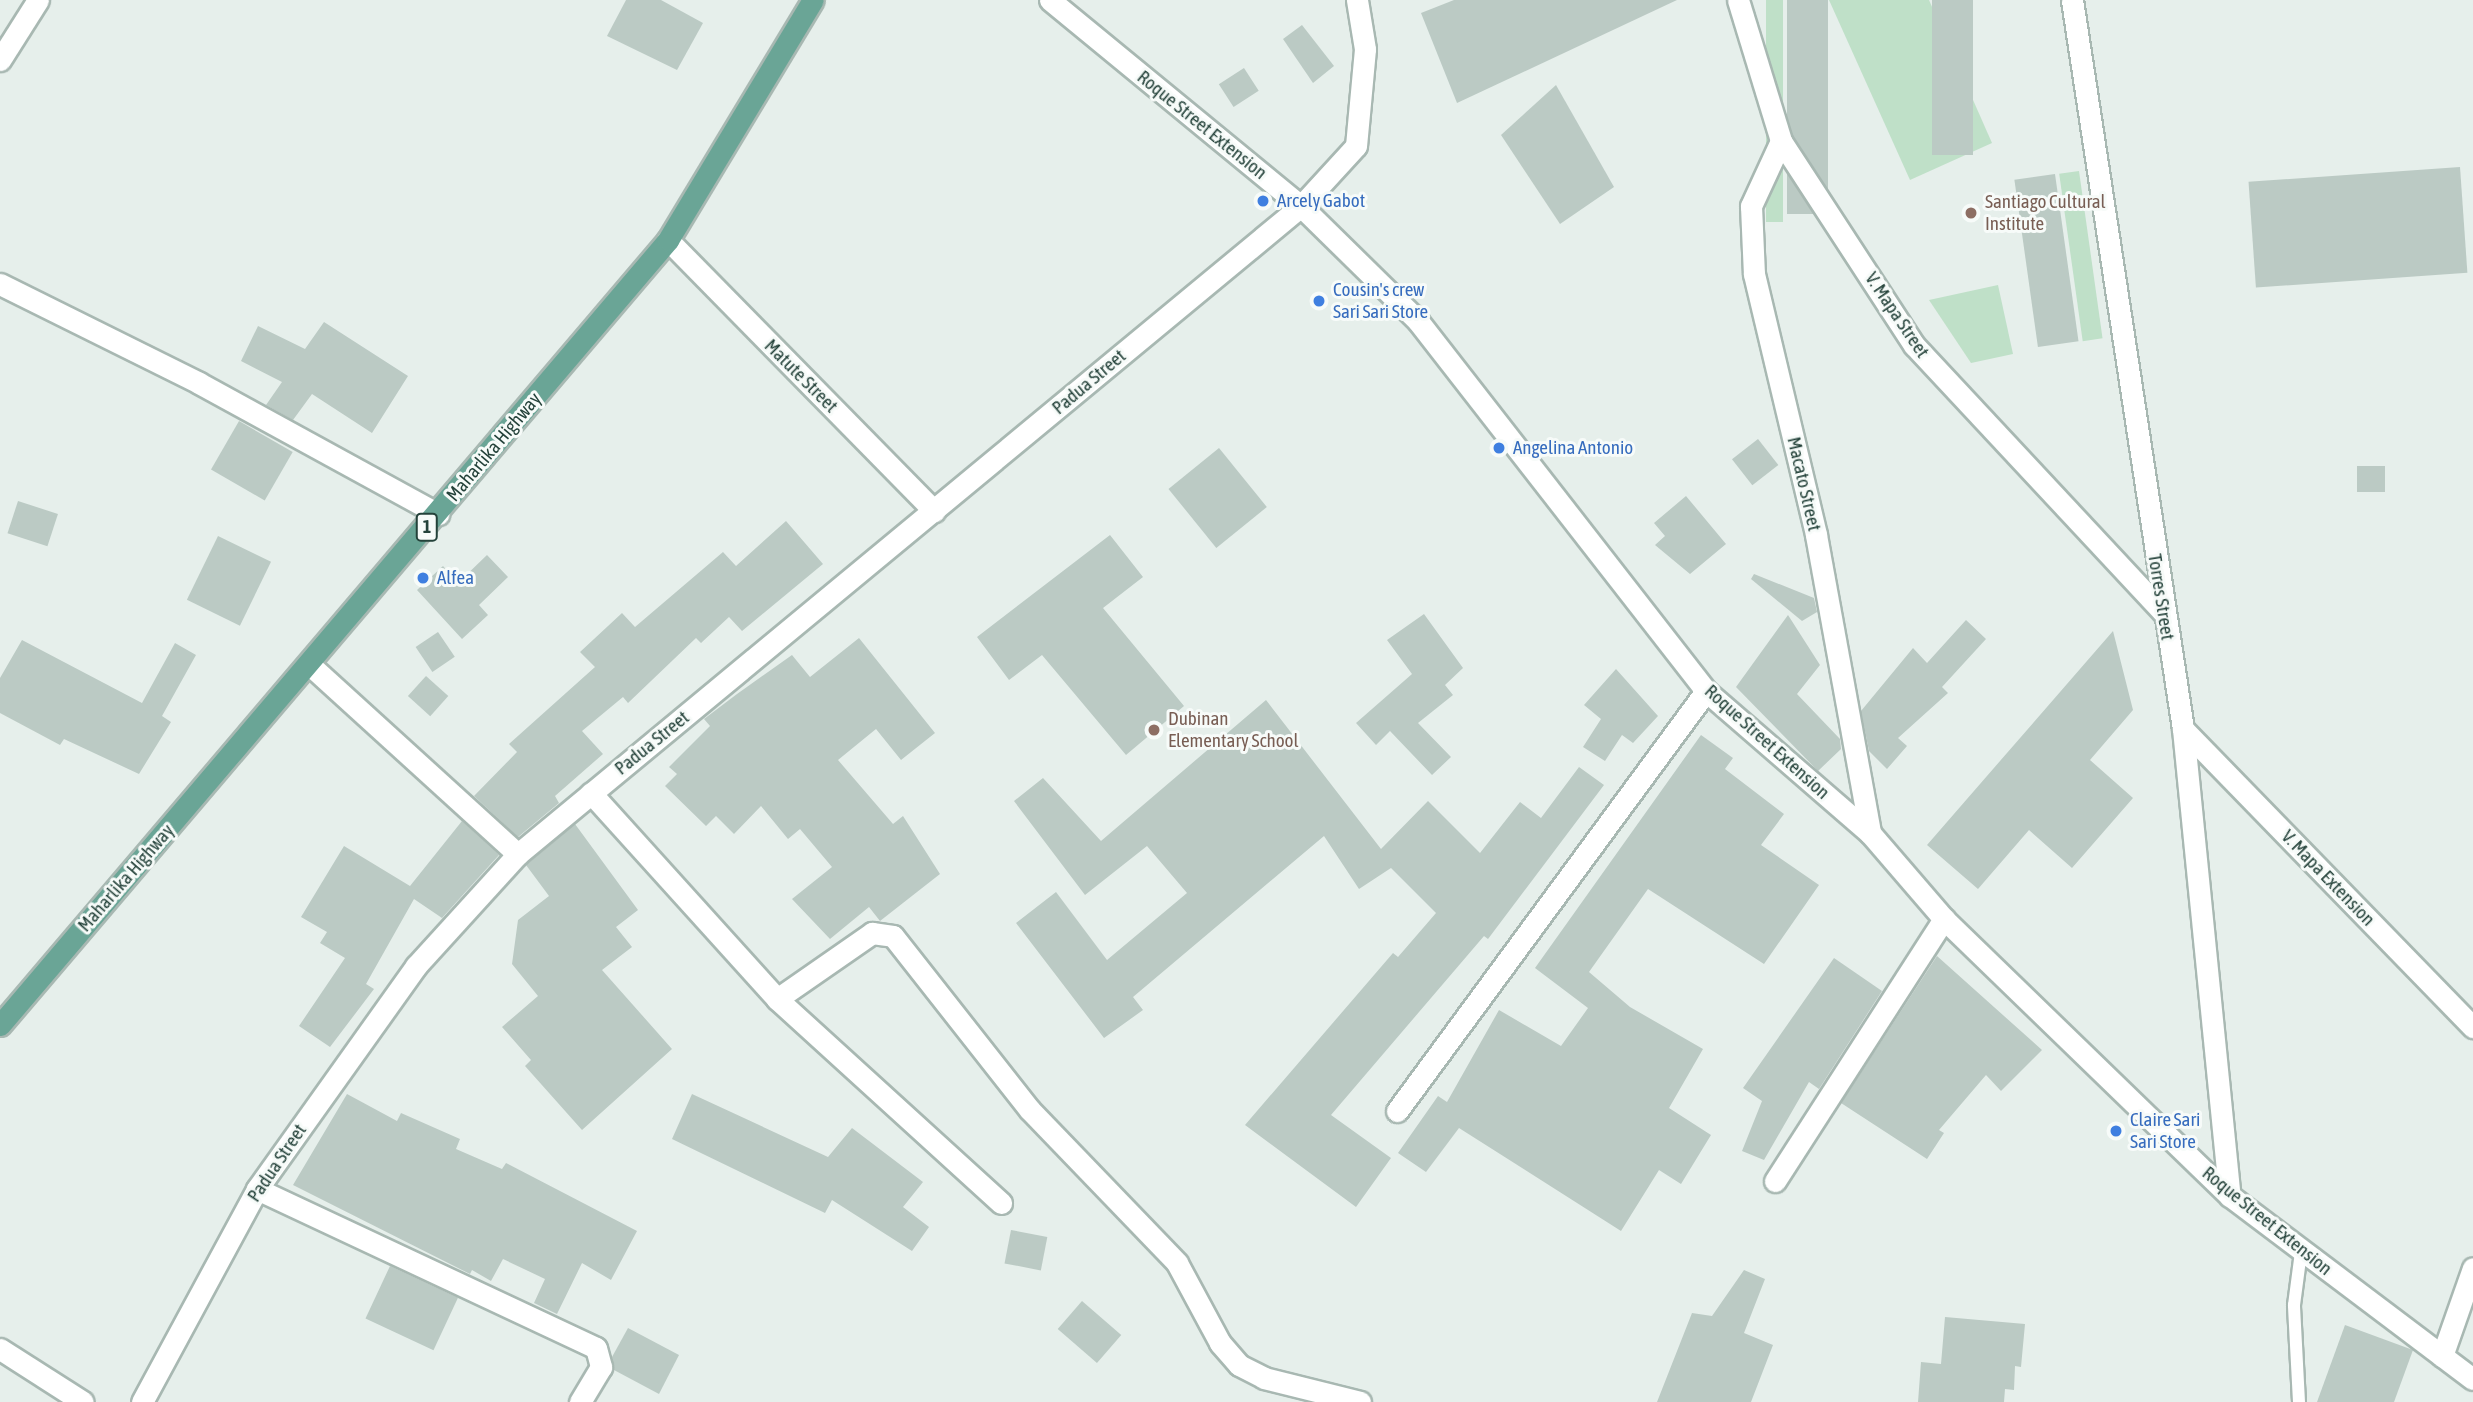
<!DOCTYPE html>
<html>
<head>
<meta charset="utf-8">
<style>
	body { margin:0 }
	#map { position:relative; width:2473px; height:1402px; overflow:hidden; background:#e6efeb; font-family:"Asap Condensed",sans-serif }
	div>[style] { position:absolute }
	.green>* { inset:0; background:#bfe0c8; transform-origin:0 0 }
	.building>* { inset:0; background:#bbcac4; transform-origin:0 0 }
	.roads { filter:drop-shadow(2px 0 #a8b8b2) drop-shadow(-2px 0 #a8b8b2) drop-shadow(0 2px #a8b8b2) drop-shadow(0 -2px #a8b8b2) }
	.service>* { height:12px; margin:-6px; padding:0 6px; transform-origin:6px; border-radius:6px; background:#fff }
	.minor>* { height:21px; margin:-10.5px; padding:0 10.5px; transform-origin:10.5px; border-radius:10.5px; background:#fff }
	.tertiary>* { height:21px; margin:-10.5px; padding:0 10.5px; transform-origin:10.5px; border-radius:10.5px; background:#fff }
	.primary>* { height:21px; margin:-10.5px; padding:0 10.5px; transform-origin:10.5px; border-radius:10.5px; background:#6aa596 }
	.dots>* { width:19px; height:19px; translate:-50% -50%; box-sizing:border-box; border:4px solid #f7fbf9; border-radius:50% }
	span { translate:-50% -50%; white-space:nowrap; text-align:center; line-height:1.15; -webkit-text-stroke:6px #f7fbf9; paint-order:stroke }
	.shield-label span { padding:2px 5px; background:#f7fbf9; border:2px solid; border-radius:5px; -webkit-text-stroke-width:0 }
	.shield-label { font-size:18px; color:#24423a; font-weight:700 }
	.street-label { font-size:19px; color:#24423a }
	.shop-label { font-size:19px; color:#366cbe }
	.left { translate:0 -50%; text-align:left }
	.education-label { font-size:19px; color:#785e54 }
</style>
</head>
<body>
<div id="map">
	<div class="green">
		<i style="left:1766px;top:0;width:17px;height:222px"></i>
		<i style="clip-path:polygon(1829px 0,1929px 0,1992px 143px,1910px 180px)"></i>
		<i style="left:2079px;top:171px;width:169px;height:20px;rotate:82deg"></i>
		<i style="clip-path:polygon(1998px 285px,2013px 354px,1971px 363px,1929px 300px)"></i>
	</div>
	<div class="building">
		<i style="clip-path:polygon(626px 0,661px 0,703px 23px,677px 70px,607px 36px)"></i>
		<i style="clip-path:polygon(1454px 0,1677px 0,1457px 103px,1421px 13px)"></i>
		<i style="left:1787px;top:0;width:41px;height:214px"></i>
		<i style="left:1932px;top:0;width:41px;height:155px"></i>
		<i style="clip-path:polygon(1302px 25px,1334px 66px,1313px 83px,1283px 39px)"></i>
		<i style="left:1244px;top:68px;width:27px;height:30px;rotate:57deg"></i>
		<i style="clip-path:polygon(1556px 85px,1614px 187px,1560px 224px,1501px 135px)"></i>
		<i style="left:2460px;top:167px;width:106px;height:212px;rotate:86deg"></i>
		<i style="left:2055px;top:174px;width:169px;height:41px;rotate:82deg"></i>
		<i style="clip-path:polygon(324px 322px,408px 376px,372px 433px,312px 394px,293px 420px,266px 405px,282px 382px,241px 361px,258px 326px,305px 349px)"></i>
		<i style="left:239px;top:421px;width:62px;height:56px;rotate:30deg"></i>
		<i style="left:1758px;top:439px;width:33px;height:33px;rotate:52deg"></i>
		<i style="left:1219px;top:448px;width:76px;height:65px;rotate:51deg"></i>
		<i style="left:2357px;top:466px;width:28px;height:26px"></i>
		<i style="clip-path:polygon(1686px 496px,1726px 544px,1690px 574px,1655px 545px,1665px 536px,1654px 523px)"></i>
		<i style="left:18px;top:501px;width:42px;height:34px;rotate:18deg"></i>
		<i style="clip-path:polygon(786px 521px,823px 564px,742px 631px,729px 617px,701px 643px,696px 638px,628px 703px,623px 697px,582px 731px,603px 754px,555px 796px,559px 803px,518px 837px,474px 796px,517px 752px,509px 744px,595px 667px,580px 652px,622px 613px,635px 627px,723px 552px,736px 566px)"></i>
		<i style="clip-path:polygon(1110px 535px,1143px 577px,1103px 608px,1184px 706px,1126px 755px,1042px 655px,1009px 680px,977px 637px)"></i>
		<i style="left:218px;top:536px;width:59px;height:71px;rotate:26deg"></i>
		<i style="clip-path:polygon(487px 555px,508px 577px,479px 605px,488px 615px,462px 639px,417px 590px,443px 566px,458px 583px)"></i>
		<i style="clip-path:polygon(1754px 574px,1814px 598px,1817px 612px,1802px 621px,1751px 579px)"></i>
		<i style="clip-path:polygon(1424px 614px,1463px 668px,1445px 685px,1453px 695px,1418px 723px,1451px 757px,1432px 775px,1390px 731px,1376px 745px,1356px 723px,1412px 674px,1387px 640px)"></i>
		<i style="clip-path:polygon(1788px 615px,1820px 665px,1797px 694px,1840px 739px,1841px 749px,1818px 771px,1736px 687px)"></i>
		<i style="clip-path:polygon(1966px 620px,1986px 639px,1942px 687px,1948px 693px,1898px 738px,1907px 746px,1887px 769px,1869px 751px,1861px 711px,1913px 648px,1927px 663px)"></i>
		<i style="clip-path:polygon(2113px 631px,2133px 710px,2090px 760px,2133px 798px,2072px 868px,2029px 830px,1978px 889px,1927px 845px)"></i>
		<i style="left:438px;top:632px;width:30px;height:27px;rotate:56deg"></i>
		<i style="clip-path:polygon(859px 638px,935px 733px,901px 760px,876px 729px,838px 760px,893px 824px,903px 816px,940px 874px,880px 921px,869px 907px,830px 939px,792px 899px,832px 867px,800px 829px,788px 839px,761px 806px,734px 834px,716px 816px,706px 826px,665px 786px,677px 774px,669px 767px,710px 726px,704px 719px,737px 694px,792px 655px,810px 677px)"></i>
		<i style="clip-path:polygon(22px 640px,142px 703px,175px 643px,196px 655px,162px 716px,171px 722px,139px 774px,64px 739px,60px 745px,0 713px,0 678px)"></i>
		<i style="clip-path:polygon(1616px 669px,1658px 716px,1633px 743px,1622px 735px,1605px 761px,1583px 747px,1601px 719px,1584px 705px)"></i>
		<i style="left:426px;top:676px;width:30px;height:27px;rotate:42deg"></i>
		<i style="clip-path:polygon(1266px 700px,1381px 849px,1428px 801px,1480px 853px,1520px 802px,1541px 818px,1579px 767px,1604px 785px,1488px 939px,1484px 936px,1331px 1115px,1391px 1158px,1356px 1207px,1245px 1125px,1393px 953px,1398px 957px,1436px 913px,1391px 868px,1359px 889px,1324px 836px,1133px 997px,1143px 1010px,1104px 1038px,1016px 923px,1056px 892px,1107px 960px,1187px 893px,1147px 846px,1085px 895px,1014px 801px,1043px 778px,1101px 841px)"></i>
		<i style="clip-path:polygon(1701px 735px,1733px 758px,1725px 769px,1784px 814px,1761px 845px,1819px 885px,1764px 964px,1648px 889px,1589px 972px,1630px 1007px,1703px 1049px,1669px 1108px,1711px 1135px,1681px 1184px,1659px 1170px,1621px 1231px,1459px 1128px,1426px 1172px,1398px 1153px,1438px 1096px,1447px 1102px,1499px 1010px,1561px 1046px,1588px 1008px,1535px 968px)"></i>
		<i style="clip-path:polygon(462px 821px,499px 855px,442px 918px,414px 899px,366px 984px,374px 989px,330px 1047px,299px 1026px,345px 958px,320px 943px,327px 932px,301px 917px,344px 846px,410px 886px)"></i>
		<i style="clip-path:polygon(575px 824px,638px 910px,616px 927px,632px 947px,602px 970px,672px 1049px,582px 1130px,525px 1066px,531px 1060px,502px 1027px,538px 996px,512px 964px,518px 920px,549px 896px,526px 865px)"></i>
		<i style="clip-path:polygon(1937px 956px,2042px 1050px,2001px 1091px,1986px 1075px,1939px 1130px,1944px 1133px,1927px 1159px,1841px 1103px)"></i>
		<i style="clip-path:polygon(1834px 958px,1882px 991px,1819px 1089px,1809px 1082px,1764px 1160px,1742px 1151px,1762px 1101px,1743px 1088px)"></i>
		<i style="clip-path:polygon(347px 1094px,397px 1121px,401px 1113px,460px 1139px,456px 1149px,502px 1169px,506px 1163px,637px 1231px,611px 1280px,582px 1263px,557px 1314px,534px 1303px,545px 1279px,503px 1259px,491px 1281px,472px 1270px,470px 1274px,293px 1185px)"></i>
		<i style="clip-path:polygon(692px 1094px,828px 1157px,852px 1128px,923px 1182px,903px 1207px,929px 1227px,912px 1251px,832px 1200px,825px 1213px,672px 1139px)"></i>
		<i style="left:1011px;top:1230px;width:37px;height:34px;rotate:11deg"></i>
		<i style="left:390px;top:1266px;width:75px;height:58px;rotate:25deg"></i>
		<i style="clip-path:polygon(1744px 1270px,1765px 1279px,1744px 1333px,1773px 1345px,1751px 1402px,1657px 1402px,1692px 1313px,1712px 1316px)"></i>
		<i style="left:1082px;top:1301px;width:52px;height:37px;rotate:41deg"></i>
		<i style="clip-path:polygon(1945px 1317px,2025px 1324px,2021px 1367px,2015px 1366px,2014px 1390px,2005px 1389px,2004px 1402px,1918px 1402px,1921px 1362px,1941px 1364px)"></i>
		<i style="clip-path:polygon(2345px 1325px,2413px 1350px,2394px 1402px,2317px 1402px)"></i>
		<i style="clip-path:polygon(628px 1328px,679px 1355px,659px 1394px,614px 1370px,612px 1357px)"></i>
	</div>
	<div class="roads">
		<div class="service">
			<i style="left:2299px;top:1402px;width:97px;rotate:-93deg"></i>
			<i style="left:2294px;top:1305px;width:53px;rotate:-82.5deg"></i>
		</div>
		<div class="minor">
			<i style="left:1738px;top:0;width:147px;rotate:73deg"></i>
			<i style="left:1781px;top:141px;width:244px;rotate:56.9deg"></i>
			<i style="left:1914px;top:345px;width:365px;rotate:47deg"></i>
			<i style="left:1781px;top:141px;width:72px;rotate:114.8deg"></i>
			<i style="left:1751px;top:206px;width:68px;rotate:87.5deg"></i>
			<i style="left:1754px;top:274px;width:268px;rotate:76.6deg"></i>
			<i style="left:1816px;top:535px;width:303px;rotate:79.7deg"></i>
			<i style="left:668px;top:240px;width:380px;rotate:45.5deg"></i>
			<i style="left:0;top:284px;width:222px;rotate:26.4deg"></i>
			<i style="left:199px;top:383px;width:273px;rotate:28.7deg"></i>
			<i style="left:310px;top:665px;width:281px;rotate:42.3deg"></i>
			<i style="left:2183px;top:729px;width:416px;rotate:45.8deg"></i>
			<i style="left:591px;top:793px;width:278px;rotate:47.9deg"></i>
			<i style="left:777px;top:999px;width:303px;rotate:42.3deg"></i>
			<i style="left:777px;top:999px;width:116px;rotate:-34.8deg"></i>
			<i style="left:872px;top:933px;width:21px;rotate:8deg"></i>
			<i style="left:893px;top:936px;width:221px;rotate:51.8deg"></i>
			<i style="left:1030px;top:1110px;width:212px;rotate:46.1deg"></i>
			<i style="left:1177px;top:1263px;width:91px;rotate:61.7deg"></i>
			<i style="left:1220px;top:1343px;width:29px;rotate:49deg"></i>
			<i style="left:1239px;top:1365px;width:28px;rotate:27deg"></i>
			<i style="left:1264px;top:1378px;width:99px;rotate:14deg"></i>
			<i style="left:1397px;top:1111px;width:521px;rotate:-53.66deg"></i>
			<i style="left:1775px;top:1181px;width:312px;rotate:-57.2deg"></i>
			<i style="left:257px;top:1189px;width:374px;rotate:25.1deg"></i>
			<i style="left:596px;top:1348px;width:20px;rotate:75deg"></i>
			<i style="left:601px;top:1367px;width:41px;rotate:121deg"></i>
			<i style="left:0;top:1349px;width:98px;rotate:32.6deg"></i>
			<i style="left:2442px;top:1356px;width:93px;rotate:-70.6deg"></i>
			<i style="left:142px;top:1402px;width:242px;rotate:-61.6deg"></i>
			<i style="left:257px;top:1189px;width:274px;rotate:-54.5deg"></i>
			<i style="left:416px;top:966px;width:151px;rotate:-47.7deg"></i>
			<i style="left:518px;top:854px;width:1016px;rotate:-39.61deg"></i>
			<i style="left:1301px;top:206px;width:81px;rotate:-47.5deg"></i>
			<i style="left:1356px;top:146px;width:97px;rotate:-84.7deg"></i>
			<i style="left:1365px;top:49px;width:50px;rotate:-99.3deg"></i>
		</div>
		<div class="tertiary">
			<i style="left:1050px;top:0;width:325px;rotate:39.4deg"></i>
			<i style="left:1301px;top:206px;width:164px;rotate:44.5deg"></i>
			<i style="left:1418px;top:321px;width:469px;rotate:52.1deg"></i>
			<i style="left:1706px;top:691px;width:217px;rotate:40.9deg"></i>
			<i style="left:1870px;top:833px;width:113px;rotate:49.3deg"></i>
			<i style="left:1944px;top:919px;width:398px;rotate:44.1deg"></i>
			<i style="left:2230px;top:1196px;width:304px;rotate:37deg"></i>
			<i style="left:2072px;top:0;width:737px;rotate:81.34deg"></i>
			<i style="left:2183px;top:729px;width:469px;rotate:84.3deg"></i>
			<i style="left:0;top:60px;width:71px;rotate:-57.7deg"></i>
		</div>
		<div class="primary">
			<i style="left:0;top:1025px;width:1031px;rotate:-49.6deg"></i>
			<i style="left:668px;top:240px;width:280px;rotate:-58.9deg"></i>
		</div>
	</div>
	<div class="dots">
		<i style="left:1263px;top:201px;background:#3f7fe0"></i>
		<i style="left:1971px;top:213px;background:#8d6e63"></i>
		<i style="left:1319px;top:301px;background:#3f7fe0"></i>
		<i style="left:1499px;top:448px;background:#3f7fe0"></i>
		<i style="left:423px;top:578px;background:#3f7fe0"></i>
		<i style="left:1154px;top:730px;background:#8d6e63"></i>
		<i style="left:2116px;top:1131px;background:#3f7fe0"></i>
	</div>
	<div class="shield-label">
		<span style="left:427px;top:527px">1</span>
	</div>
	<div class="street-label">
		<span style="left:1202px;top:125px;rotate:39deg">Roque Street Extension</span>
		<span style="left:1897px;top:315px;rotate:56deg">V. Mapa Street</span>
		<span style="left:801px;top:376px;rotate:45deg">Matute Street</span>
		<span style="left:1089px;top:382px;rotate:-40deg">Padua Street</span>
		<span style="left:494px;top:447px;rotate:-50deg">Maharlika Highway</span>
		<span style="left:1804px;top:484px;rotate:77deg">Macato Street</span>
		<span style="left:2161px;top:597px;rotate:81deg">Torres Street</span>
		<span style="left:1767px;top:742px;rotate:42deg">Roque Street Extension</span>
		<span style="left:652px;top:743px;rotate:-39deg">Padua Street</span>
		<span style="left:126px;top:878px;rotate:-49deg">Maharlika Highway</span>
		<span style="left:2328px;top:878px;rotate:46deg">V. Mapa Extension</span>
		<span style="left:277px;top:1163px;rotate:-56deg">Padua Street</span>
		<span style="left:2267px;top:1221px;rotate:39deg">Roque Street Extension</span>
	</div>
	<div class="shop-label">
		<span class="left" style="left:1277px;top:201px">Arcely Gabot</span>
		<span class="left" style="left:1333px;top:301px">Cousin's crew<br>Sari Sari Store</span>
		<span class="left" style="left:1513px;top:448px">Angelina Antonio</span>
		<span class="left" style="left:437px;top:578px">Alfea</span>
		<span class="left" style="left:2130px;top:1131px">Claire Sari<br>Sari Store</span>
	</div>
	<div class="education-label">
		<span class="left" style="left:1985px;top:213px">Santiago Cultural<br>Institute</span>
		<span class="left" style="left:1168px;top:730px">Dubinan<br>Elementary School</span>
	</div>
</div>
</body>
</html>
